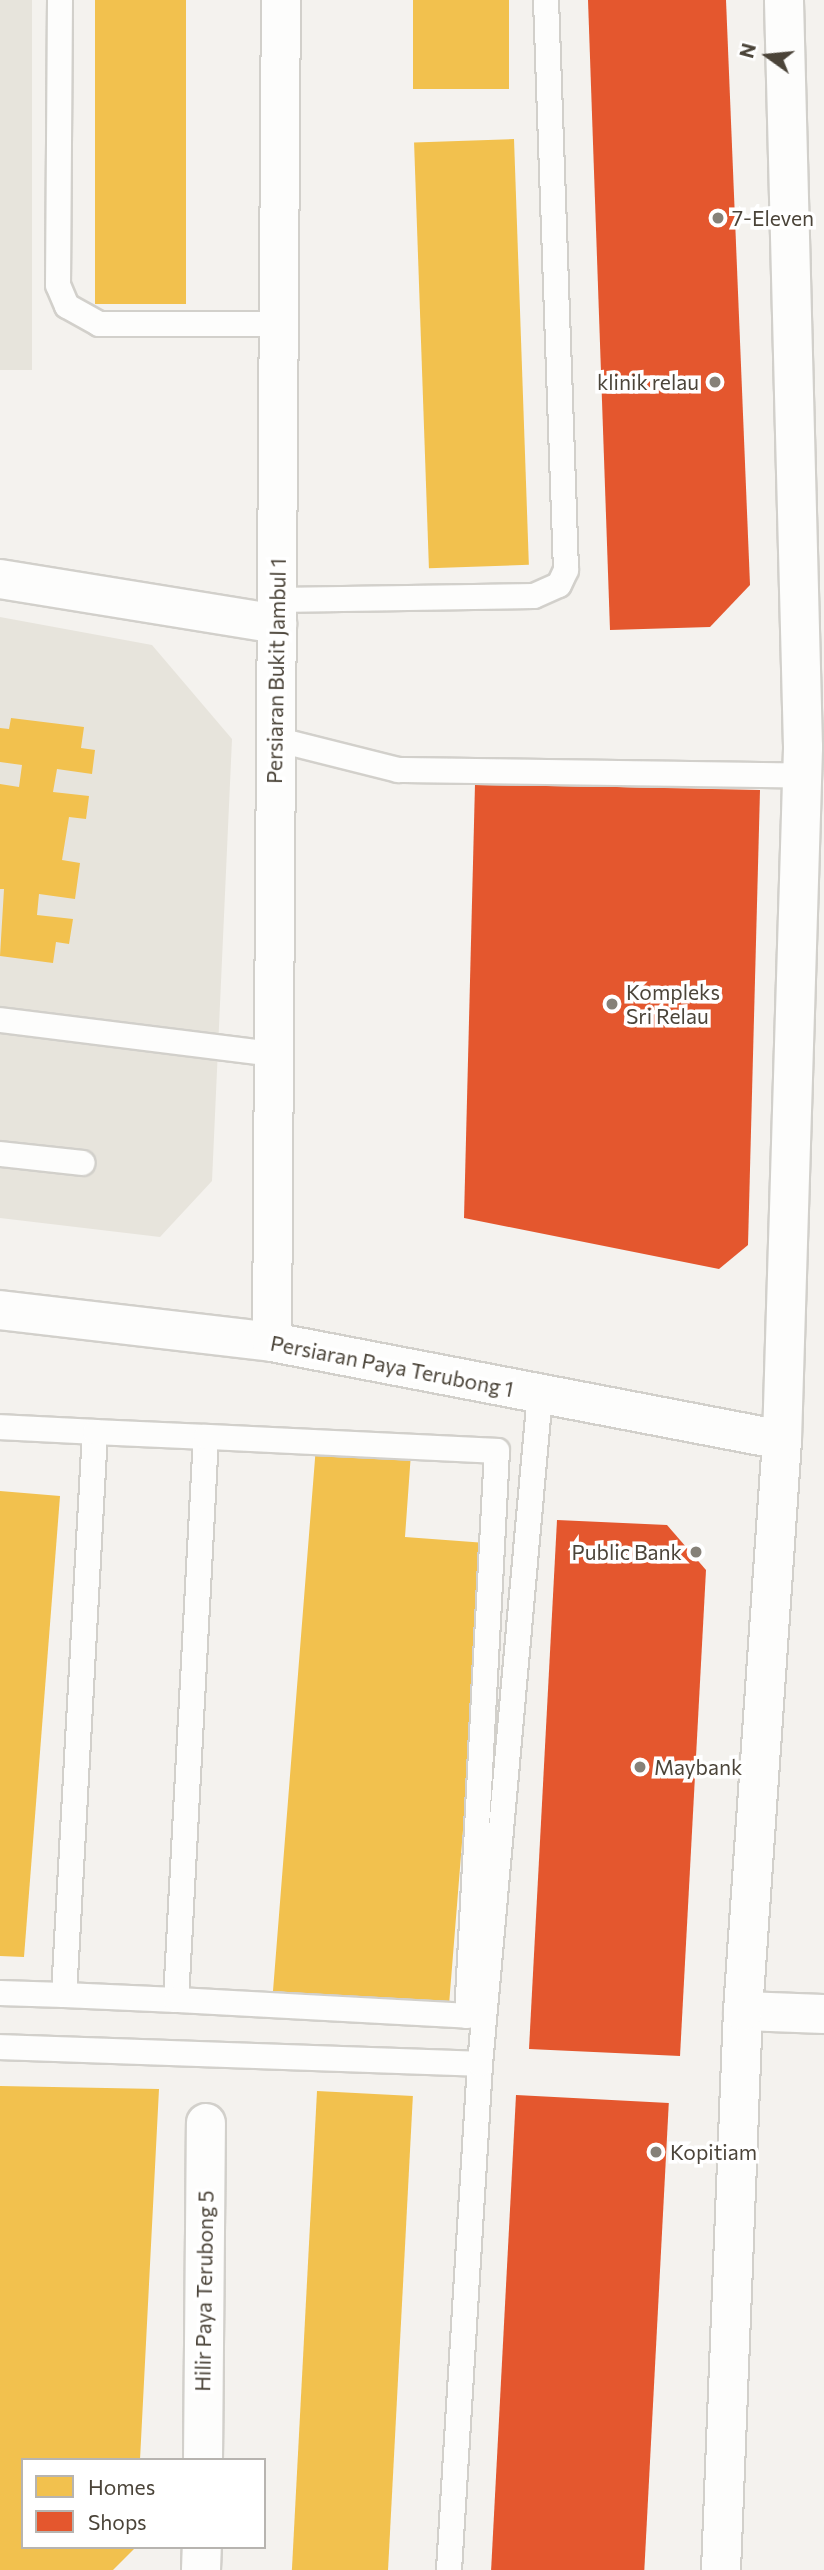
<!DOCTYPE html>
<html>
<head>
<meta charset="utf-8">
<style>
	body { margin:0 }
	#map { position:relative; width:824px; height:2570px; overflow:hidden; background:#f4f2ee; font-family:Commissioner,sans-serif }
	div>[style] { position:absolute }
	.residential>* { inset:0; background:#e7e4dc; transform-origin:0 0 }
	.homes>* { inset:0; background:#f2c14e; transform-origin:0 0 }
	.shops>* { inset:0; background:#e4572e; transform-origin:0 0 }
	.roads { filter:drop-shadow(2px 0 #d2d0cb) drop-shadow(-2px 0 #d2d0cb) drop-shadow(0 2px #d2d0cb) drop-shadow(0 -2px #d2d0cb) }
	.lane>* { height:24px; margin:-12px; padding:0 12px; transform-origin:12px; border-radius:12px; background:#fdfdfc }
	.street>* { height:38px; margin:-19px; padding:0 19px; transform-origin:19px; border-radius:19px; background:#fdfdfc }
	.dots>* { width:19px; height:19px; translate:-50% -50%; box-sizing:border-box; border:4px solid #fff; border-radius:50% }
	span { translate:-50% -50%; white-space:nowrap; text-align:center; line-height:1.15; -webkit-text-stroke:7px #fff; paint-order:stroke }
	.poi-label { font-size:21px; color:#4b4439 }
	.left { translate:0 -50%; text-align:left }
	.right { translate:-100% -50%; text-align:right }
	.street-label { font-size:21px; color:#4b4439 }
	.legend { position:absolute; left:21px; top:2458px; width:245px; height:91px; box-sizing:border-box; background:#fff; border:2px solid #b7b4b0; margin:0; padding:9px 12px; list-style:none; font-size:21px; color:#4b4439 }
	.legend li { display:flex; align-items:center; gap:14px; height:35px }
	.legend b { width:35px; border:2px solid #b7b4b0 }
	.north { position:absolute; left:733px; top:21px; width:70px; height:70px; -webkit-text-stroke:5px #fff; paint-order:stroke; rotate:285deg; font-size:19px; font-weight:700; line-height:28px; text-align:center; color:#4b4439 }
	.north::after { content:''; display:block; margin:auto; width:24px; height:32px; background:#4b4439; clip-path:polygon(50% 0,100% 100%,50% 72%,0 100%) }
</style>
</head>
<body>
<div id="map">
	<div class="residential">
		<i style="left:0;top:0;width:32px;height:370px"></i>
		<i style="clip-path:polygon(0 617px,152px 645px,232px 739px,212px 1181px,160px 1237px,0 1218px)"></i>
	</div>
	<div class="homes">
		<i style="left:95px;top:0;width:91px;height:304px"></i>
		<i style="left:413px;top:0;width:96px;height:89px"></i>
		<i style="left:514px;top:139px;width:426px;height:100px;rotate:88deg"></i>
		<i style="clip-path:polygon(11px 718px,84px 727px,81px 748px,95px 750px,92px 774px,57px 769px,53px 792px,89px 796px,86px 819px,69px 817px,62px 860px,80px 863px,75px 899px,39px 894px,37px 915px,73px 919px,69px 944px,56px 942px,53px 963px,0 956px,4px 889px,0 889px,0 784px,19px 787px,22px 765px,0 762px,0 728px,9px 729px)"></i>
		<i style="clip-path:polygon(316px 1446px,411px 1453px,405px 1537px,486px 1543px,449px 2005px,273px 1991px)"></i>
		<i style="clip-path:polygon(0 1491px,60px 1496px,24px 1957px,0 1956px)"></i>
		<i style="clip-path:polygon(0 2086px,159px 2089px,140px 2460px,23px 2460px,23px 2547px,136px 2547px,113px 2570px,0 2570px)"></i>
		<i style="left:317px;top:2091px;width:96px;height:480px;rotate:3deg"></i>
	</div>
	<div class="shops">
		<i style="clip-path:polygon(588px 0,726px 0,750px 585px,710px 627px,610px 630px)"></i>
		<i style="clip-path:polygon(475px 784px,760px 790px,748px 1245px,719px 1269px,464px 1218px)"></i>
		<i style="clip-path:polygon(557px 1520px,667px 1525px,706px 1570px,680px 2056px,529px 2049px)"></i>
		<i style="left:516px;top:2095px;width:153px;height:476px;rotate:3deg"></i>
	</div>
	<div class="roads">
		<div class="lane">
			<i style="left:60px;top:0;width:285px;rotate:90.4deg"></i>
			<i style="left:58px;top:285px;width:23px;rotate:67deg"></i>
			<i style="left:67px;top:306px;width:37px;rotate:29deg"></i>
			<i style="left:99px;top:324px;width:180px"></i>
			<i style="left:277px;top:600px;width:257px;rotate:-0.9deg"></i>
			<i style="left:534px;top:596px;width:27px;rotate:-24deg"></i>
			<i style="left:559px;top:585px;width:17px;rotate:-65deg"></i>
			<i style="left:566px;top:570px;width:570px;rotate:-92.01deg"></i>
			<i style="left:275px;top:739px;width:127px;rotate:14.1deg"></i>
			<i style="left:398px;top:770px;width:405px;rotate:0.8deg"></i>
			<i style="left:0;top:1020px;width:274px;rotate:7.1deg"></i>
			<i style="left:0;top:1154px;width:83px;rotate:6.2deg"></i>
			<i style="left:0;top:1427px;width:95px;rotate:3deg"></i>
			<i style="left:95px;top:1432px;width:564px;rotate:93.15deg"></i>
			<i style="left:64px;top:1995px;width:64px;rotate:-178.2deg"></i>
			<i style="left:64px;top:1995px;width:112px;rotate:2.6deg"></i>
			<i style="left:176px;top:2000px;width:564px;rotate:-86.95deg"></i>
			<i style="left:206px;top:1437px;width:111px;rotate:-177.4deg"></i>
			<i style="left:176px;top:2000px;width:291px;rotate:3.1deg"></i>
			<i style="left:467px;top:2016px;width:566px;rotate:-86.96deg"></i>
			<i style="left:497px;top:1451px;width:291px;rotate:-177.2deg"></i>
			<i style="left:0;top:2047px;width:480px;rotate:2deg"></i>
			<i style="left:449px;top:2570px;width:507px;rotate:-86.49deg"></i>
			<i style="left:480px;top:2064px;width:673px;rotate:-84.88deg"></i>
		</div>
		<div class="street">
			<i style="left:0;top:579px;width:281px;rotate:9.2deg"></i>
			<i style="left:0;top:1310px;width:274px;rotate:6.7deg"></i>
			<i style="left:272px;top:1342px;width:519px;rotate:10.88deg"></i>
			<i style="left:272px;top:1342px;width:1342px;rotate:-89.62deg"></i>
			<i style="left:743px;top:2011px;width:81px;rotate:2.1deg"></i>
			<i style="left:203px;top:2460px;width:337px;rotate:-89.5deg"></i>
			<i style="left:201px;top:2570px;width:23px;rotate:-88deg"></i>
			<i style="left:721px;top:2570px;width:559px;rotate:-87.75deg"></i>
			<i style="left:743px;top:2011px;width:572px;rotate:-86.09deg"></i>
			<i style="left:782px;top:1440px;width:693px;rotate:-88.26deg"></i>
			<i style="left:803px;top:747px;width:747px;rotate:-91.46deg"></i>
		</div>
	</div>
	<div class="dots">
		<i style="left:718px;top:218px;background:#868178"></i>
		<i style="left:715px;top:382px;background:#868178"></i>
		<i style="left:612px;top:1004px;background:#868178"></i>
		<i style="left:696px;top:1552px;background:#868178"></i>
		<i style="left:640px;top:1767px;background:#868178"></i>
		<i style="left:656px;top:2152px;background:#868178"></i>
	</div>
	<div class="poi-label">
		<span class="left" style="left:732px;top:218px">7-Eleven</span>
		<span class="right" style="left:699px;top:382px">klinik relau</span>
		<span class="left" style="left:626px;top:1004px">Kompleks<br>Sri Relau</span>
		<span class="right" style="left:682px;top:1552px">Public Bank</span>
		<span class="left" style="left:654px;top:1767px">Maybank</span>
		<span class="left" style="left:670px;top:2152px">Kopitiam</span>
	</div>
	<div class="street-label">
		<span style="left:276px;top:671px;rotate:-89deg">Persiaran Bukit Jambul 1</span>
		<span style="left:392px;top:1366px;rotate:11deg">Persiaran Paya Terubong 1</span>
		<span style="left:204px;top:2291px;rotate:-89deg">Hilir Paya Terubong 5</span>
	</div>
	<ul class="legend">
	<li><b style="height:19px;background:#f2c14e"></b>Homes</li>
	<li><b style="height:19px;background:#e4572e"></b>Shops</li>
	</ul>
	<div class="north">N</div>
</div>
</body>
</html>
